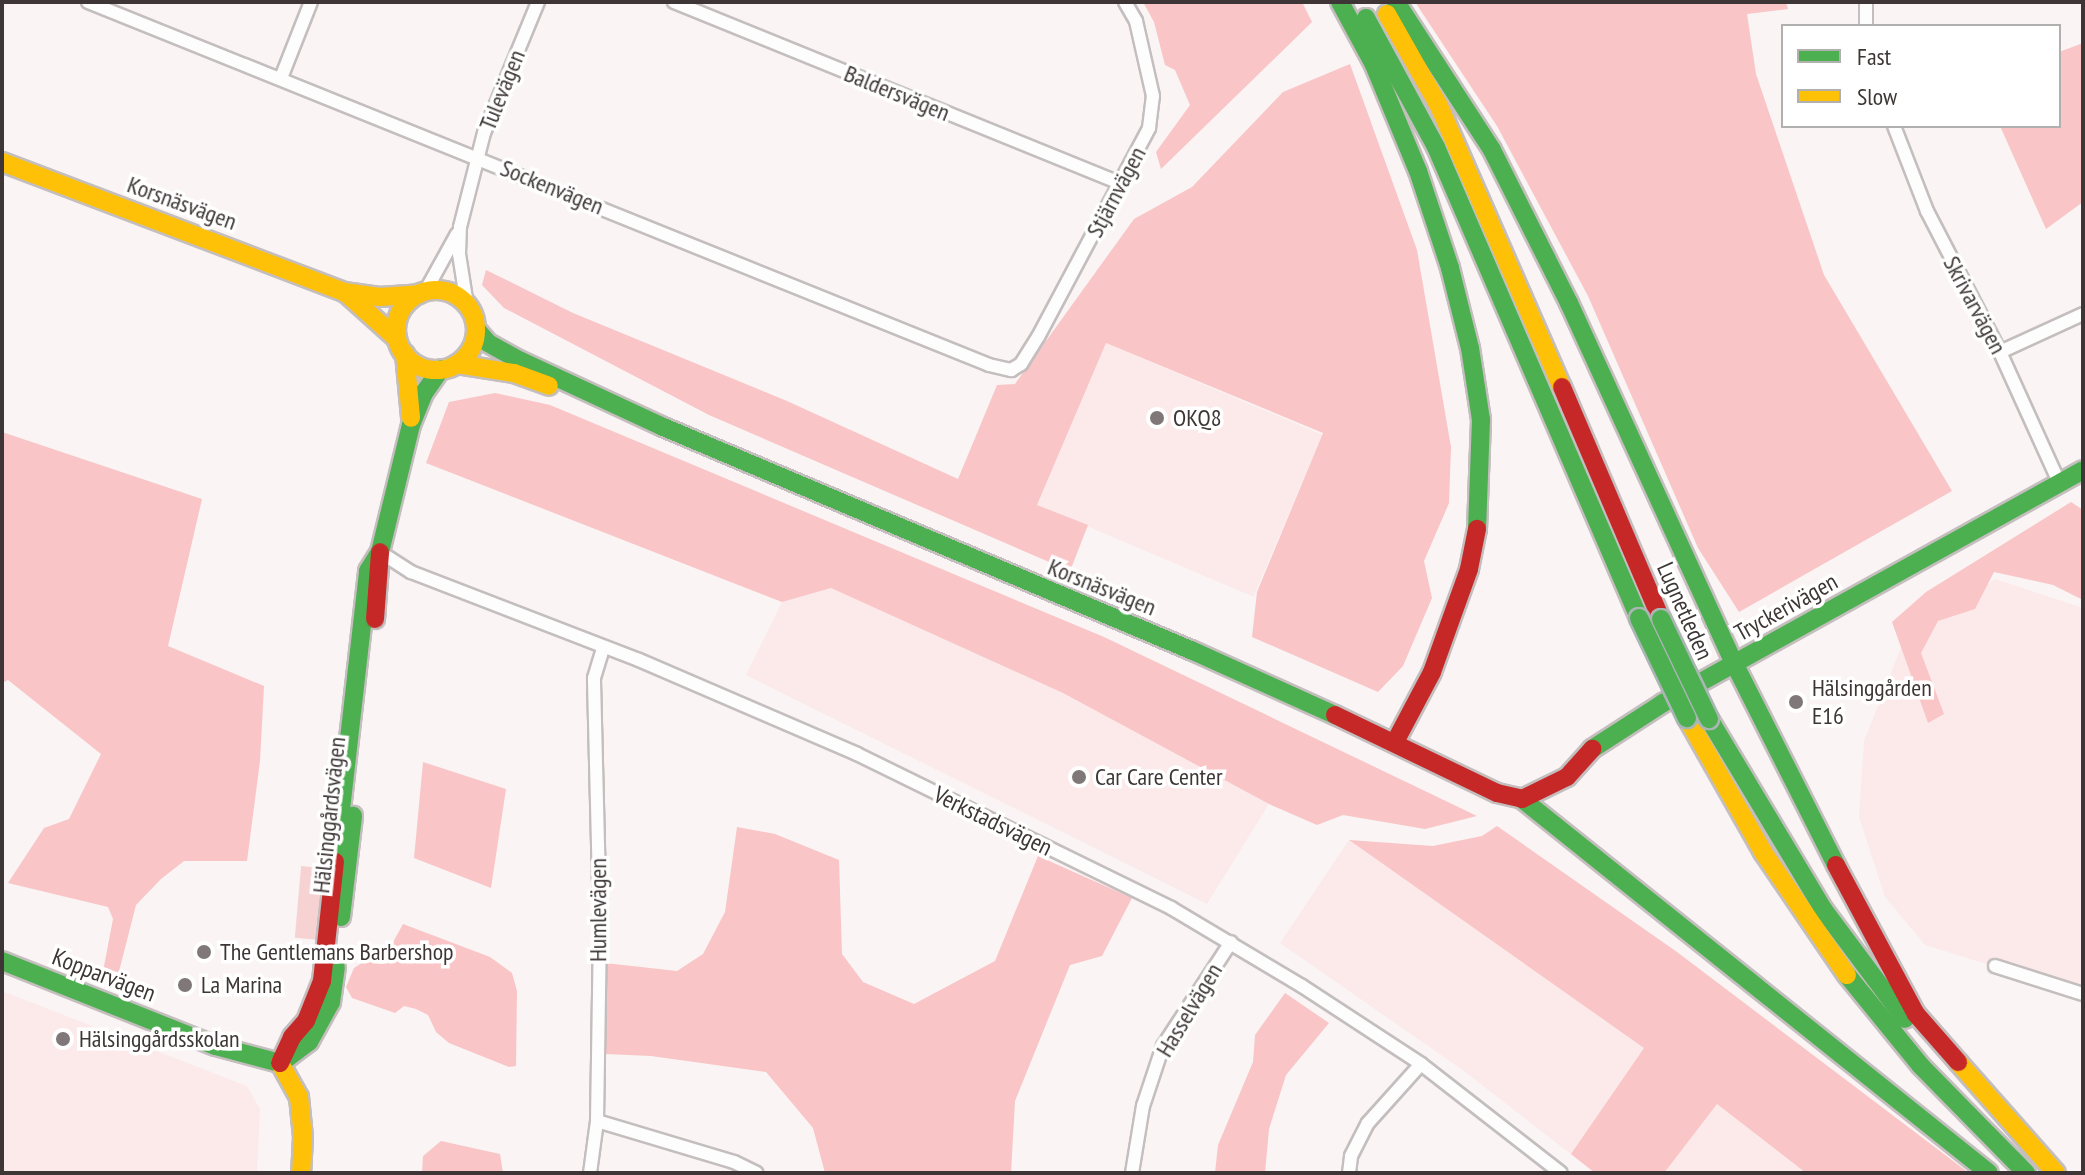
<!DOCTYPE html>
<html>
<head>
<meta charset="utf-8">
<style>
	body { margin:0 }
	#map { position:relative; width:2085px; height:1175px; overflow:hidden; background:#faf4f4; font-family:"PT Sans Narrow",sans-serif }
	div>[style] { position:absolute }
	.built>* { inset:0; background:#fceaea; transform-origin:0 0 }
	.green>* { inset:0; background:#f7d2d2; transform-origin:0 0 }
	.forest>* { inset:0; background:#f9c5c6 }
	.roads { filter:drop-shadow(2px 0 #c4bebe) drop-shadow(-2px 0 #c4bebe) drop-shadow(0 2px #c4bebe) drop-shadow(0 -2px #c4bebe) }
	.street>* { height:12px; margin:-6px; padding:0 6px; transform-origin:6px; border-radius:6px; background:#fefdfd }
	.fast>* { height:18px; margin:-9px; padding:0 9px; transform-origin:9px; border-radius:9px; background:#4caf50 }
	.slow>* { height:18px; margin:-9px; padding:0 9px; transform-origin:9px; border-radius:9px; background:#ffc107 }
	.slow>.ring { margin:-9px; padding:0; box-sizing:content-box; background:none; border:18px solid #ffc107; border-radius:50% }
	.jam>* { height:18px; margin:-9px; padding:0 9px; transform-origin:9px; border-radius:9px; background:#c62828 }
	.bridges { filter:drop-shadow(2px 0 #aab5b4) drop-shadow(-2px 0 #aab5b4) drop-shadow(0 2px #aab5b4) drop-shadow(0 -2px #aab5b4) }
	.fast-bridge>* { height:18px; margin:-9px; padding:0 9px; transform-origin:9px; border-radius:9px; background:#4caf50 }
	.dots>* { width:22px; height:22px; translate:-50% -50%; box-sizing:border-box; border:4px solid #fff; border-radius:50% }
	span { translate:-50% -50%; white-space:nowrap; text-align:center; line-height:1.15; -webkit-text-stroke:7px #fff; paint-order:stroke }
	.street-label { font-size:24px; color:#3e3636 }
	.poi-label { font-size:24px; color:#3e3636 }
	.left { translate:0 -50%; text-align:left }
	.frame { position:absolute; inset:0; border:4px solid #3e3636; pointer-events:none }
	.legend { position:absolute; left:1781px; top:24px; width:280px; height:104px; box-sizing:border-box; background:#fff; border:2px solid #b2afaf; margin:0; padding:10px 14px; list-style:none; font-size:24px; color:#3e3636 }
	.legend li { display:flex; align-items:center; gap:16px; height:40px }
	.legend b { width:40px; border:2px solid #b2afaf }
</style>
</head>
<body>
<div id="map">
	<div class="built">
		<i style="left:1106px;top:343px;width:235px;height:176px;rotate:23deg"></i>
		<i style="clip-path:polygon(1995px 579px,2083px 608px,2083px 994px,1925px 945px,1885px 897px,1859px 817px,1864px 741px,1904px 640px)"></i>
		<i style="clip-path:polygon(831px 588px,1063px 693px,1269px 804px,1207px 904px,746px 675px,782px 602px)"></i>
		<i style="clip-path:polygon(1349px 840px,1645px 1048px,1806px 1173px,1595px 1173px,1464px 1071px,1280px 943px)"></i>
		<i style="clip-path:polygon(2px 991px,247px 1086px,260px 1109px,257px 1173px,2px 1173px)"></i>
	</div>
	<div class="green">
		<i style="left:323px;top:868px;width:72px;height:22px;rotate:95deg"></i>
	</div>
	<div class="forest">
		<i style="clip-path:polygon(1143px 2px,1302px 2px,1312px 22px,1161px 169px,1156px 152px,1190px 105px,1175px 70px,1165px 65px,1154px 22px)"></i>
		<i style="clip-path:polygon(1415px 2px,1786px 2px,1788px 9px,1747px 14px,1756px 74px,1824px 275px,1952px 491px,1739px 612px,1698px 548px,1588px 296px,1497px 126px)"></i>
		<i style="clip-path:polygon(2083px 43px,2083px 202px,2046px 229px,2000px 126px,2059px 126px,2059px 52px)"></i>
		<i style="clip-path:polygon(1350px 64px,1417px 250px,1451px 447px,1449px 503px,1424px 561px,1432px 598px,1403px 666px,1378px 692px,1252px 637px,1257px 592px,1323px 433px,1106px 343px,1037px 505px,1088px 525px,1070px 571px,709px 415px,504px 308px,482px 285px,486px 270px,573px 313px,787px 401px,958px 479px,997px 385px,1015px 384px,1134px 219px,1192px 187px,1283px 92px)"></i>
		<i style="clip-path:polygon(495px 393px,550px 405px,1104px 637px,1477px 816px,1425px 829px,1343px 815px,1317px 825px,1269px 804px,1063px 693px,831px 588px,782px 602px,426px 463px,449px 402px)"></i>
		<i style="clip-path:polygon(2px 432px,202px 499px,168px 646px,264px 686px,260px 761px,247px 861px,184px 861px,161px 879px,136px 905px,115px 987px,101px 982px,113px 919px,108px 907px,8px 883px,44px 828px,69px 819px,101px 754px,8px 680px,2px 683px)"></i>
		<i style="clip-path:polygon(2071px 502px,2083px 510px,2083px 600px,2053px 585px,1994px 572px,1975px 609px,1938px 621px,1921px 653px,1944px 714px,1928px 723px,1892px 622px,1926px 592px)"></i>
		<i style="clip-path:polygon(423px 762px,506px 789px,491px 888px,414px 858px)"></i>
		<i style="clip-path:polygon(1497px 826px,1677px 952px,1969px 1173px,1806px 1173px,1717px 1104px,1664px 1173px,1595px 1173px,1571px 1154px,1644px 1048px,1349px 840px,1433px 846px,1482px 836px)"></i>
		<i style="clip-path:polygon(737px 827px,775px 834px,839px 860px,842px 954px,863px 982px,914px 1004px,995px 961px,1038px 856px,1132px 898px,1102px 956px,1070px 965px,1015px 1101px,1011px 1173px,825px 1173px,813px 1128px,766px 1072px,651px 1056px,605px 1054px,605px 963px,677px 971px,703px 954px,725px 912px)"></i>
		<i style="clip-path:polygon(403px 924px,490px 957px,512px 973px,517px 991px,516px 1066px,509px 1067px,449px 1043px,436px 1032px,428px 1015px,416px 1009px,404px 1006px,395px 1013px,352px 998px,346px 987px,354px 968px,392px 944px)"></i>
		<i style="clip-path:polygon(1285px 993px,1329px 1023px,1286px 1075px,1269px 1129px,1265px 1173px,1215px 1173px,1218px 1145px,1253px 1062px,1255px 1035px)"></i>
		<i style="clip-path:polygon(441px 1141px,500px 1154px,503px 1173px,422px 1173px,423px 1156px)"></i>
	</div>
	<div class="roads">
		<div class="street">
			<i style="left:88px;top:2px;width:971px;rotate:21.94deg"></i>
			<i style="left:989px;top:365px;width:23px;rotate:13deg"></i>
			<i style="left:1011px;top:370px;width:12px;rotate:-31deg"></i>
			<i style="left:1021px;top:364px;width:32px;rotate:-58deg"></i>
			<i style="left:1038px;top:337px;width:237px;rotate:-62deg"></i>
			<i style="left:1149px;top:128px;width:32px;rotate:-83deg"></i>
			<i style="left:1153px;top:96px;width:77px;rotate:-102.8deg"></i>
			<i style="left:1136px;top:21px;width:22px;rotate:-120deg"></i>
			<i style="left:674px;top:2px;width:481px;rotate:22.1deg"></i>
			<i style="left:1866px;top:2px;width:24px;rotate:90deg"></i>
			<i style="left:281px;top:78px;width:82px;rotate:-68.5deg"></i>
			<i style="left:1894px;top:126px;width:91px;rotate:68.8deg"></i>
			<i style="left:1927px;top:211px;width:159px;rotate:62.6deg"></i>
			<i style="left:2000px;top:352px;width:143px;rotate:65.6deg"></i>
			<i style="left:425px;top:292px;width:66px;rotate:-61.1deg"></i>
			<i style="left:467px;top:305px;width:52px;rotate:-98.9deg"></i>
			<i style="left:459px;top:254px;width:27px;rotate:-88deg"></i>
			<i style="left:460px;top:227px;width:97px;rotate:-75.7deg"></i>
			<i style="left:484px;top:133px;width:142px;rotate:-67.6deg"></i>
			<i style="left:2000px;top:352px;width:91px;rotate:-24.6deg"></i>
			<i style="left:380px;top:552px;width:37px;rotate:33deg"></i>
			<i style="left:411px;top:572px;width:244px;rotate:21.1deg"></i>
			<i style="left:639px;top:660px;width:237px;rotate:23.3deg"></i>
			<i style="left:857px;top:754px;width:350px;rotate:26.1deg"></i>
			<i style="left:1171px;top:908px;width:152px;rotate:30.8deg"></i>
			<i style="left:1302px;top:986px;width:142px;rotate:33.2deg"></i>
			<i style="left:1421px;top:1064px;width:177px;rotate:37.9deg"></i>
			<i style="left:1995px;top:966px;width:92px;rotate:17.7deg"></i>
			<i style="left:597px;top:1121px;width:143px;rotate:16.7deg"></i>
			<i style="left:734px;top:1162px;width:25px;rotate:26deg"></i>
			<i style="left:590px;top:1173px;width:52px;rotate:-82.3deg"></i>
			<i style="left:597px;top:1121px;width:195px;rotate:-89.1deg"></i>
			<i style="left:600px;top:926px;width:248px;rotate:-91.4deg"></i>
			<i style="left:594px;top:678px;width:31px;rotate:-73deg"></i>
			<i style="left:1132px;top:1173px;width:68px;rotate:-80.7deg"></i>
			<i style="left:1143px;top:1106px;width:63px;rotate:-71.6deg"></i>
			<i style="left:1163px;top:1046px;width:124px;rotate:-56.8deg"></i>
			<i style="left:1349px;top:1173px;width:17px;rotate:-83deg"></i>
			<i style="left:1351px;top:1156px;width:37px;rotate:-63deg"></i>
			<i style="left:1368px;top:1123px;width:79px;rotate:-48.1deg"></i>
		</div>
		<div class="fast">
			<i style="left:1340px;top:2px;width:72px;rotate:61.6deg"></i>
			<i style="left:1374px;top:65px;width:115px;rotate:67.5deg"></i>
			<i style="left:1418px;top:171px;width:102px;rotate:71.7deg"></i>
			<i style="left:1450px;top:268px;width:82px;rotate:76deg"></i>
			<i style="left:1470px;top:348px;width:73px;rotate:81.3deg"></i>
			<i style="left:1481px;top:420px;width:109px;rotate:92.1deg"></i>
			<i style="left:1396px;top:2px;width:176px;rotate:57deg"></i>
			<i style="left:1492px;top:150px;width:171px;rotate:63.3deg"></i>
			<i style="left:1569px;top:303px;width:396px;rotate:65.4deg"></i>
			<i style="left:1734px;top:663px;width:226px;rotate:63.2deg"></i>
			<i style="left:1366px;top:18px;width:147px;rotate:61.5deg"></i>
			<i style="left:1436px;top:147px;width:513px;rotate:66.68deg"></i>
			<i style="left:476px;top:329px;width:18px;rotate:49deg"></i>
			<i style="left:488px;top:343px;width:38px;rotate:29deg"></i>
			<i style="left:521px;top:361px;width:154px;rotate:24.9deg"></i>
			<i style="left:661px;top:426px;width:578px;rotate:22.93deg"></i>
			<i style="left:1193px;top:651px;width:156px;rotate:24.3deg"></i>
			<i style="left:1709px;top:719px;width:222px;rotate:59deg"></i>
			<i style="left:1823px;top:909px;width:137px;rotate:53.3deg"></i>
			<i style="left:1592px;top:749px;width:85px;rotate:-32.9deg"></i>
			<i style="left:1663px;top:703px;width:480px;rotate:-29deg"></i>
			<i style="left:1522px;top:799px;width:598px;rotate:38.69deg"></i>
			<i style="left:335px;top:862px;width:293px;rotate:-83.5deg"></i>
			<i style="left:368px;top:571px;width:22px;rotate:-58deg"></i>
			<i style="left:380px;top:552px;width:131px;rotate:-76.3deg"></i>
			<i style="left:411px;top:425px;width:35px;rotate:-68deg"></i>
			<i style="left:424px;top:393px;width:29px;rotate:-55deg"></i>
			<i style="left:341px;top:917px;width:102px;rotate:-83.2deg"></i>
			<i style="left:2px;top:961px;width:230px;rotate:21.7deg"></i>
			<i style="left:216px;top:1046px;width:66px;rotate:14.9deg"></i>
			<i style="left:1847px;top:975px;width:117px;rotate:50.9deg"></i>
			<i style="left:1921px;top:1066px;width:150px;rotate:45.5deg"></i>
			<i style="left:282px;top:1062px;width:34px;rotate:-37deg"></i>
			<i style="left:309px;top:1042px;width:46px;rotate:-61.2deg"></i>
			<i style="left:331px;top:1002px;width:35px;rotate:-82deg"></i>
		</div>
		<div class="slow">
			<i style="left:1387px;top:14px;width:106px;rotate:60.5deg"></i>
			<i style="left:1439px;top:106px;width:307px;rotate:66.4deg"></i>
			<i style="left:2px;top:162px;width:366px;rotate:20.8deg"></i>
			<i style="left:344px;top:292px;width:36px;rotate:8deg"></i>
			<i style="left:380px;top:297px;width:39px;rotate:-4deg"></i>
			<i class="ring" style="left:396px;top:290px;width:62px;height:62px"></i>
			<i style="left:346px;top:293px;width:69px;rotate:42deg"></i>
			<i style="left:405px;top:354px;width:64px;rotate:84.6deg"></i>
			<i style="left:457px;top:364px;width:58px;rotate:9deg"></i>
			<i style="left:514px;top:373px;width:37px;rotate:20deg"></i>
			<i style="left:1687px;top:718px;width:154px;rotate:60.4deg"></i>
			<i style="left:1763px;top:852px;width:149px;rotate:55.7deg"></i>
			<i style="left:1958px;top:1062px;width:148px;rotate:48.6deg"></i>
			<i style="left:280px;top:1063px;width:39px;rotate:61deg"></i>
			<i style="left:299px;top:1097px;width:40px;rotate:84.3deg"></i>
			<i style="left:303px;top:1137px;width:36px;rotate:93deg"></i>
		</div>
		<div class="jam">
			<i style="left:1562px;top:387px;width:252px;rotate:66.9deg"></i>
			<i style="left:375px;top:619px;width:67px;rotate:-85.7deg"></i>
			<i style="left:1335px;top:715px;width:180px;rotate:25.7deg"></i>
			<i style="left:1497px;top:793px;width:26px;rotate:13deg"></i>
			<i style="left:1522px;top:799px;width:50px;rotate:-26.1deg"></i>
			<i style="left:1567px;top:777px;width:38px;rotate:-48deg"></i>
			<i style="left:1395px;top:742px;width:79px;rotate:-62.1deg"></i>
			<i style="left:1432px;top:672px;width:109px;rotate:-70.2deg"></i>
			<i style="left:1469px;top:569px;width:41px;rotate:-78.7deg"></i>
			<i style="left:1836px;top:865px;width:169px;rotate:61.8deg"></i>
			<i style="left:1916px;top:1014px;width:64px;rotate:48.8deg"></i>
			<i style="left:280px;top:1063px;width:29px;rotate:-65deg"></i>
			<i style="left:292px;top:1037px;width:21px;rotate:-49deg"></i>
			<i style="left:306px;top:1021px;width:43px;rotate:-68.2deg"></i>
			<i style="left:322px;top:981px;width:120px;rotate:-83.8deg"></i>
		</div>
	</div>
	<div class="bridges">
		<div class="fast-bridge">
			<i style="left:1639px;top:618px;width:111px;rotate:64.4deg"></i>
			<i style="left:1661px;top:619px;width:111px;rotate:64.4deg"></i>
		</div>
	</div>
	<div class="dots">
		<i style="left:1157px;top:418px;background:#807878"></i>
		<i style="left:1796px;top:702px;background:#807878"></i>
		<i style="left:1079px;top:777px;background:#807878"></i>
		<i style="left:204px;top:952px;background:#807878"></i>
		<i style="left:185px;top:985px;background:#807878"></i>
		<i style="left:63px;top:1039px;background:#807878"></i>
	</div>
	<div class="street-label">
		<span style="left:502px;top:90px;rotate:-68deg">Tulevägen</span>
		<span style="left:897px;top:93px;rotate:22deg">Baldersvägen</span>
		<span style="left:552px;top:187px;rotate:22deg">Sockenvägen</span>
		<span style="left:1116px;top:192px;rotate:-62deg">Stjärnvägen</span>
		<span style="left:182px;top:203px;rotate:20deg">Korsnäsvägen</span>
		<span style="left:1975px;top:305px;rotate:62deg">Skrivarvägen</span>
		<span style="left:1102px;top:587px;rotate:22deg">Korsnäsvägen</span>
		<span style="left:1786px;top:607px;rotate:-29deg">Tryckerivägen</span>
		<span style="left:1685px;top:611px;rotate:66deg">Lugnetleden</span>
		<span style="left:329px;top:815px;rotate:-84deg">Hälsinggårdsvägen</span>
		<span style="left:993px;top:821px;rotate:26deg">Verkstadsvägen</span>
		<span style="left:598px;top:910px;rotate:-90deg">Humlevägen</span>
		<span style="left:104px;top:975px;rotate:21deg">Kopparvägen</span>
		<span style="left:1189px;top:1010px;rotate:-59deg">Hasselvägen</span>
	</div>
	<div class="poi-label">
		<span class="left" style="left:1173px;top:418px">OKQ8</span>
		<span class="left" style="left:1812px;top:702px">Hälsinggården<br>E16</span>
		<span class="left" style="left:1095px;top:777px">Car Care Center</span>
		<span class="left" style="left:220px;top:952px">The Gentlemans Barbershop</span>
		<span class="left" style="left:201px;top:985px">La Marina</span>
		<span class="left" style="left:79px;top:1039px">Hälsinggårdsskolan</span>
	</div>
	<div class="frame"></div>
	<ul class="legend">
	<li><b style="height:10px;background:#4caf50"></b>Fast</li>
	<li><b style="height:10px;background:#ffc107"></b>Slow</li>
	</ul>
</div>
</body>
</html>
